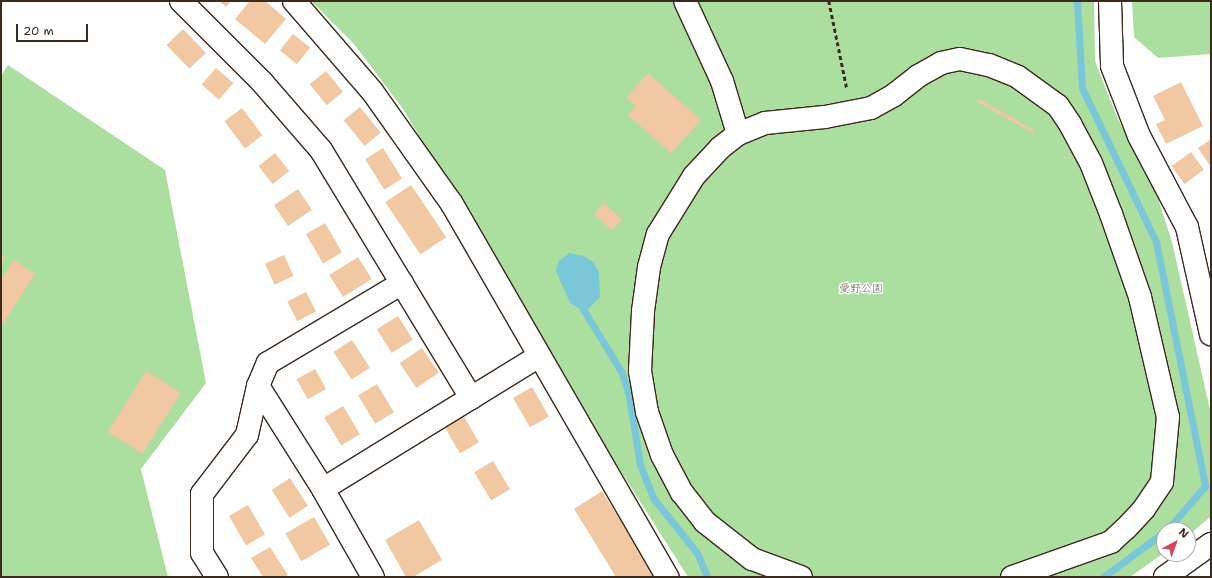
<!DOCTYPE html>
<html>
<head>
<meta charset="utf-8">
<style>
	body { margin:0 }
	#map { position:relative; width:1212px; height:578px; overflow:hidden; background:#fff; font-family:"Shantell Sans","Klee One",sans-serif }
	div>[style] { position:absolute }
	.green>* { inset:0; background:#acde9f }
	.water>* { inset:0; background:#79c7d7 }
	.stream>* { height:7px; margin:-3.5px; padding:0 3.5px; transform-origin:3.5px; border-radius:3.5px; background:#79c7d7 }
	.building>* { inset:0; background:#f1c8a1; transform-origin:0 0 }
	.path>* { height:2.5px; margin-top:-1.25px; transform-origin:0; background:repeating-linear-gradient(90deg,#3b2a1e 0 4px,transparent 0 7px) }
	.roads { filter:drop-shadow(1px 0 #3b2a1e) drop-shadow(-1px 0 #3b2a1e) drop-shadow(0 1px #3b2a1e) drop-shadow(0 -1px #3b2a1e) }
	.minor>* { height:22px; margin:-11px; padding:0 11px; transform-origin:11px; border-radius:11px; background:#fff }
	span { translate:-50% -50%; white-space:nowrap; text-align:center; line-height:1.15; -webkit-text-stroke:3px #fff; paint-order:stroke }
	.park-label { font-size:11px; color:#5d6045 }
	.frame { position:absolute; inset:0; border:2px solid #3b2a1e; pointer-events:none }
	.north { position:absolute; left:1156px; top:522px; width:40px; height:40px; box-sizing:border-box; background:#fff; border:1px solid #b1aaa5; border-radius:50%; rotate:41deg; font-size:11px; font-weight:700; line-height:16px; text-align:center; color:#3b2a1e }
	.north::after { content:''; display:block; margin:auto; width:14px; height:18px; background:#d1495b; clip-path:polygon(50% 0,100% 100%,50% 72%,0 100%) }
	.scale { position:absolute; left:16px; top:24px; width:72px; height:18px; box-sizing:border-box; border:2px solid #3b2a1e; border-top:0; padding-left:5px; font-size:12px; line-height:14px; white-space:nowrap; color:#3b2a1e; -webkit-text-stroke:3px #fff; paint-order:stroke }
</style>
</head>
<body>
<div id="map">
	<div class="green">
		<i style="clip-path:polygon(311px 1px,1094px 1px,1095px 61px,1117px 117px,1156px 192px,1172px 242px,1211px 414px,1211px 516px,1188px 536px,1188px 530px,1164px 530px,1164px 553px,1130px 577px,688px 577px,611px 456px,403px 109px,354px 44px)"></i>
		<i style="clip-path:polygon(1132px 1px,1211px 1px,1211px 54px,1158px 58px,1134px 37px)"></i>
		<i style="clip-path:polygon(8px 65px,165px 170px,206px 383px,141px 469px,168px 577px,1px 577px,1px 76px)"></i>
	</div>
	<div class="water">
		<i style="clip-path:polygon(569px 253px,584px 256px,594px 263px,599px 273px,600px 297px,585px 312px,570px 303px,556px 271px,559px 261px)"></i>
	</div>
	<div class="stream">
		<i style="left:1077px;top:1px;width:87px;rotate:86.7deg"></i>
		<i style="left:1082px;top:88px;width:171px;rotate:64.3deg"></i>
		<i style="left:1156px;top:242px;width:249px;rotate:78.6deg"></i>
		<i style="left:1205px;top:486px;width:58px;rotate:130.8deg"></i>
		<i style="left:583px;top:309px;width:75px;rotate:58.6deg"></i>
		<i style="left:622px;top:373px;width:24px;rotate:73deg"></i>
		<i style="left:629px;top:396px;width:70px;rotate:80.9deg"></i>
		<i style="left:640px;top:465px;width:37px;rotate:68deg"></i>
		<i style="left:654px;top:499px;width:69px;rotate:51.5deg"></i>
		<i style="left:697px;top:553px;width:26px;rotate:67deg"></i>
		<i style="left:1103px;top:577px;width:76px;rotate:-36.4deg"></i>
	</div>
	<div class="building">
		<i style="clip-path:polygon(219px 1px,231px 1px,226px 7px)"></i>
		<i style="clip-path:polygon(250px 1px,265px 1px,286px 19px,265px 44px,235px 19px)"></i>
		<i style="left:183px;top:29px;width:33px;height:23px;rotate:46deg"></i>
		<i style="left:293px;top:34px;width:22px;height:21px;rotate:39deg"></i>
		<i style="left:216px;top:68px;width:23px;height:22px;rotate:41deg"></i>
		<i style="left:326px;top:71px;width:27px;height:21px;rotate:51deg"></i>
		<i style="clip-path:polygon(648px 73px,701px 120px,671px 153px,628px 115px,636px 106px,626px 98px)"></i>
		<i style="clip-path:polygon(1181px 82px,1203px 126px,1166px 144px,1156px 124px,1165px 120px,1153px 96px)"></i>
		<i style="clip-path:polygon(979px 99px,1034px 130px,1033px 133px,977px 102px)"></i>
		<i style="left:360px;top:107px;width:33px;height:21px;rotate:51deg"></i>
		<i style="left:242px;top:108px;width:34px;height:22px;rotate:53deg"></i>
		<i style="clip-path:polygon(1211px 139px,1211px 167px,1198px 148px)"></i>
		<i style="left:383px;top:148px;width:36px;height:21px;rotate:58deg"></i>
		<i style="left:1191px;top:152px;width:22px;height:24px;rotate:54deg"></i>
		<i style="left:275px;top:153px;width:23px;height:21px;rotate:52deg"></i>
		<i style="left:411px;top:185px;width:63px;height:31px;rotate:56deg"></i>
		<i style="left:298px;top:189px;width:25px;height:29px;rotate:56deg"></i>
		<i style="left:604px;top:203px;width:24px;height:15px;rotate:42deg"></i>
		<i style="left:325px;top:223px;width:34px;height:22px;rotate:60deg"></i>
		<i style="clip-path:polygon(1px 255px,5px 258px,1px 264px)"></i>
		<i style="left:284px;top:255px;width:23px;height:21px;rotate:65deg"></i>
		<i style="left:358px;top:257px;width:26px;height:34px;rotate:58deg"></i>
		<i style="clip-path:polygon(14px 260px,35px 274px,1px 327px,1px 279px)"></i>
		<i style="left:306px;top:292px;width:22px;height:21px;rotate:63deg"></i>
		<i style="left:398px;top:316px;width:28px;height:25px;rotate:58deg"></i>
		<i style="left:352px;top:340px;width:33px;height:22px;rotate:57deg"></i>
		<i style="left:422px;top:348px;width:30px;height:27px;rotate:56deg"></i>
		<i style="left:315px;top:369px;width:23px;height:21px;rotate:61deg"></i>
		<i style="left:146px;top:371px;width:41px;height:72px;rotate:32deg"></i>
		<i style="left:377px;top:384px;width:33px;height:22px;rotate:59deg"></i>
		<i style="left:532px;top:387px;width:34px;height:22px;rotate:60deg"></i>
		<i style="left:343px;top:406px;width:33px;height:22px;rotate:59deg"></i>
		<i style="left:462px;top:413px;width:34px;height:22px;rotate:60deg"></i>
		<i style="left:493px;top:461px;width:33px;height:22px;rotate:59deg"></i>
		<i style="left:290px;top:478px;width:33px;height:22px;rotate:57deg"></i>
		<i style="clip-path:polygon(602px 491px,656px 577px,616px 577px,574px 509px)"></i>
		<i style="left:248px;top:505px;width:34px;height:22px;rotate:60deg"></i>
		<i style="left:314px;top:517px;width:32px;height:33px;rotate:60deg"></i>
		<i style="clip-path:polygon(419px 520px,442px 560px,413px 577px,406px 577px,385px 540px)"></i>
		<i style="clip-path:polygon(270px 547px,288px 575px,284px 577px,263px 577px,251px 558px)"></i>
	</div>
	<div class="path">
		<i style="left:829px;top:1px;width:90px;rotate:78.4deg"></i>
	</div>
	<div class="roads">
		<div class="minor">
			<i style="left:181px;top:1px;width:115px;rotate:45deg"></i>
			<i style="left:262px;top:82px;width:90px;rotate:49.1deg"></i>
			<i style="left:321px;top:150px;width:290px;rotate:58.8deg"></i>
			<i style="left:294px;top:1px;width:119px;rotate:49.1deg"></i>
			<i style="left:372px;top:91px;width:138px;rotate:54.7deg"></i>
			<i style="left:452px;top:204px;width:431px;rotate:60deg"></i>
			<i style="left:685px;top:1px;width:88px;rotate:65.2deg"></i>
			<i style="left:722px;top:81px;width:55px;rotate:73.2deg"></i>
			<i style="left:1110px;top:1px;width:65px;rotate:88.2deg"></i>
			<i style="left:1112px;top:66px;width:75px;rotate:68.9deg"></i>
			<i style="left:1139px;top:136px;width:103px;rotate:62.2deg"></i>
			<i style="left:1187px;top:227px;width:110px;rotate:77.4deg"></i>
			<i style="left:258px;top:386px;width:122px;rotate:57.7deg"></i>
			<i style="left:323px;top:489px;width:101px;rotate:60.4deg"></i>
			<i style="left:323px;top:489px;width:254px;rotate:-31.6deg"></i>
			<i style="left:217px;top:577px;width:28px;rotate:-122deg"></i>
			<i style="left:202px;top:553px;width:59px;rotate:-90deg"></i>
			<i style="left:202px;top:494px;width:74px;rotate:-52.7deg"></i>
			<i style="left:247px;top:435px;width:50px;rotate:-77.3deg"></i>
			<i style="left:258px;top:386px;width:25px;rotate:-67deg"></i>
			<i style="left:268px;top:363px;width:156px;rotate:-30.8deg"></i>
			<i style="left:801px;top:577px;width:52px;rotate:-159.8deg"></i>
			<i style="left:752px;top:559px;width:60px;rotate:-141.8deg"></i>
			<i style="left:705px;top:522px;width:37px;rotate:-128deg"></i>
			<i style="left:682px;top:493px;width:43px;rotate:-117.8deg"></i>
			<i style="left:662px;top:455px;width:46px;rotate:-109.2deg"></i>
			<i style="left:647px;top:412px;width:42px;rotate:-99.7deg"></i>
			<i style="left:640px;top:371px;width:60px;rotate:-87.1deg"></i>
			<i style="left:643px;top:311px;width:44px;rotate:-82.2deg"></i>
			<i style="left:649px;top:267px;width:34px;rotate:-75deg"></i>
			<i style="left:658px;top:234px;width:68px;rotate:-58.2deg"></i>
			<i style="left:694px;top:176px;width:38px;rotate:-47deg"></i>
			<i style="left:720px;top:148px;width:23px;rotate:-38deg"></i>
			<i style="left:738px;top:134px;width:29px;rotate:-22deg"></i>
			<i style="left:765px;top:123px;width:60px;rotate:-5.7deg"></i>
			<i style="left:825px;top:117px;width:47px;rotate:-11.1deg"></i>
			<i style="left:871px;top:108px;width:26px;rotate:-29deg"></i>
			<i style="left:894px;top:95px;width:31px;rotate:-38deg"></i>
			<i style="left:918px;top:76px;width:26px;rotate:-29deg"></i>
			<i style="left:941px;top:63px;width:19px;rotate:-12deg"></i>
			<i style="left:960px;top:59px;width:30px;rotate:12deg"></i>
			<i style="left:989px;top:65px;width:31px;rotate:22deg"></i>
			<i style="left:1018px;top:77px;width:49px;rotate:35.9deg"></i>
			<i style="left:1058px;top:106px;width:22px;rotate:56deg"></i>
			<i style="left:1070px;top:124px;width:44px;rotate:61.7deg"></i>
			<i style="left:1091px;top:163px;width:55px;rotate:68.6deg"></i>
			<i style="left:1111px;top:214px;width:88px;rotate:70.7deg"></i>
			<i style="left:1140px;top:297px;width:123px;rotate:76.9deg"></i>
			<i style="left:1168px;top:417px;width:65px;rotate:95.3deg"></i>
			<i style="left:1162px;top:482px;width:32px;rotate:124deg"></i>
			<i style="left:1144px;top:509px;width:26px;rotate:133deg"></i>
			<i style="left:1126px;top:528px;width:21px;rotate:137deg"></i>
			<i style="left:1111px;top:542px;width:105px;rotate:160.5deg"></i>
			<i style="left:1165px;top:577px;width:57px;rotate:-35.7deg"></i>
		</div>
	</div>
	<div class="park-label">
		<span style="left:861px;top:289px">愛野公園</span>
	</div>
	<div class="frame"></div>
	<div class="north">N</div>
	<div class="scale">20 m</div>
</div>
</body>
</html>
